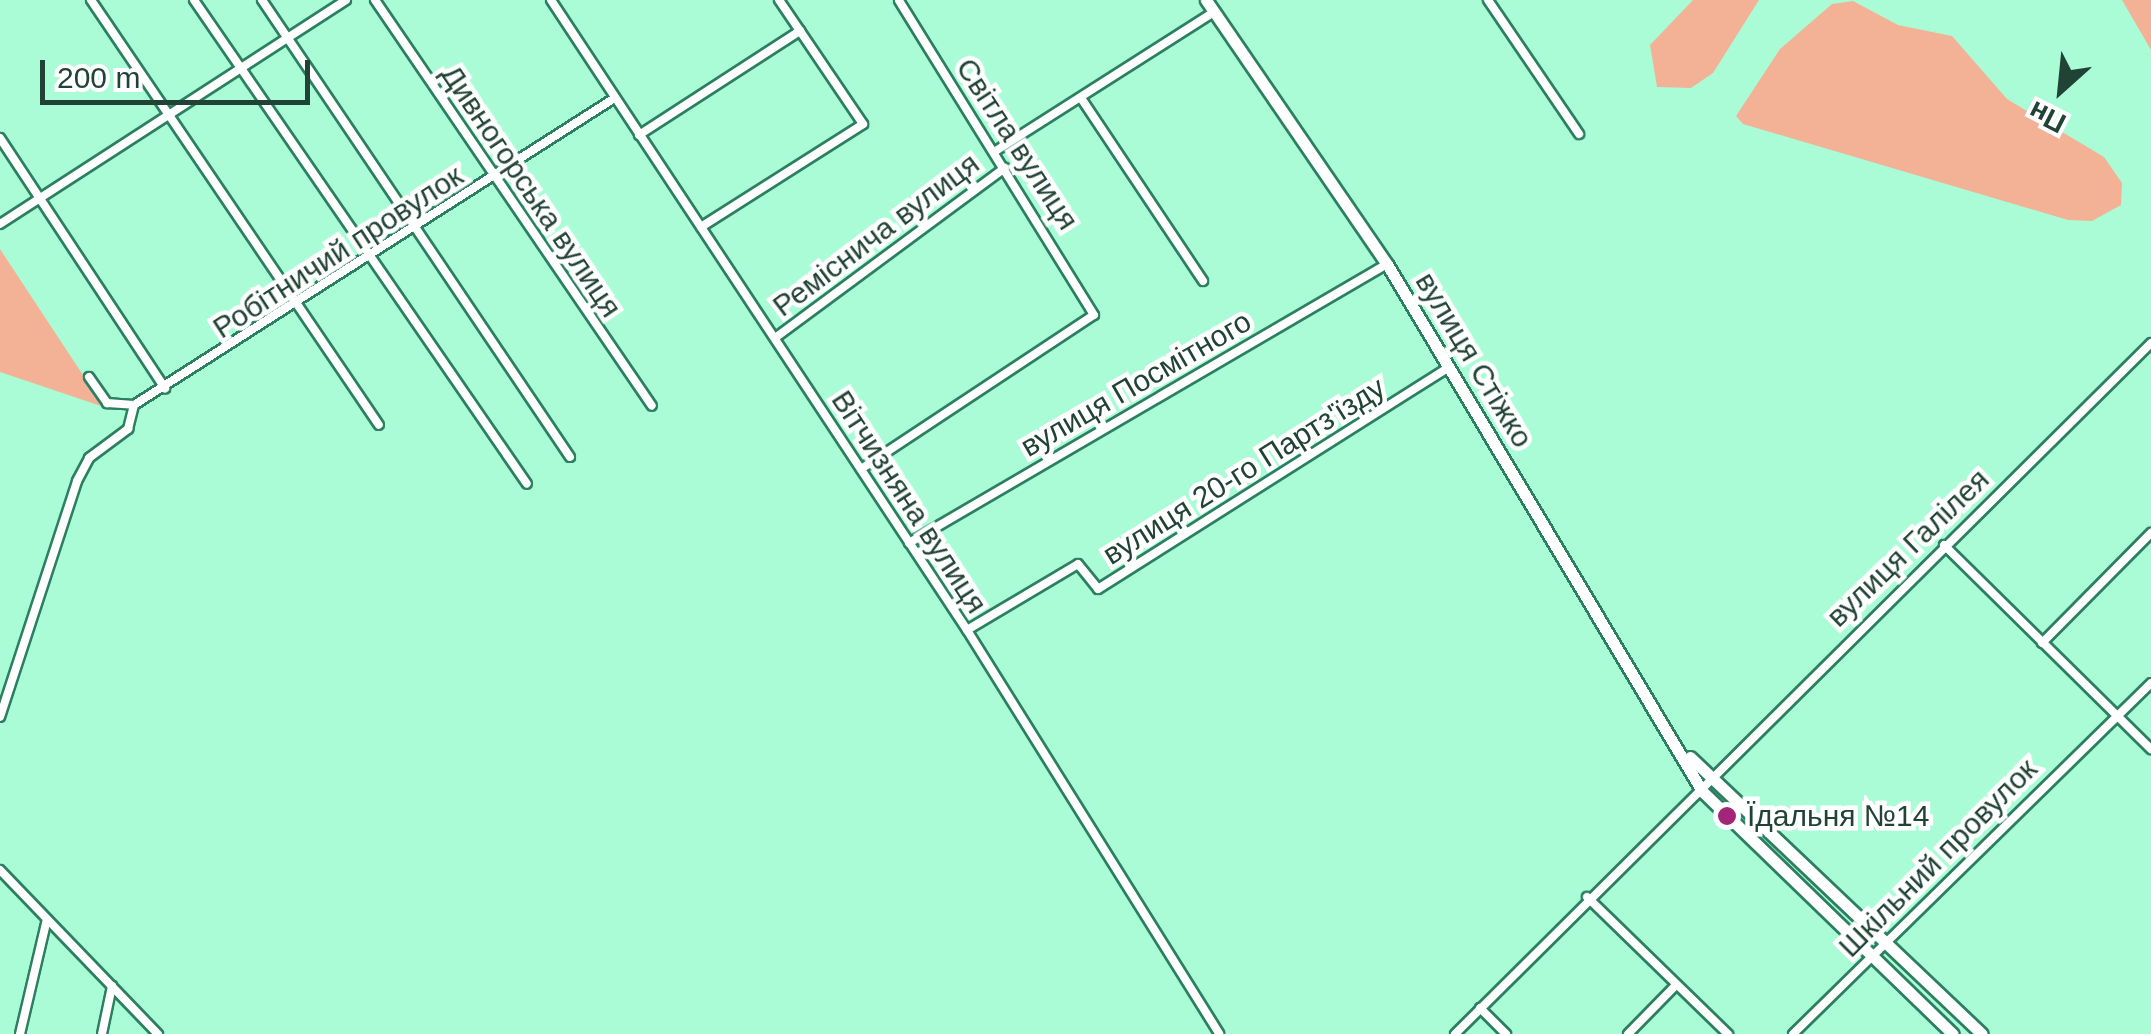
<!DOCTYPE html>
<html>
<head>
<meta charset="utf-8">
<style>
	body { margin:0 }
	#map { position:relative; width:2151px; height:1034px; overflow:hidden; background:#aafcd7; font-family:Arial,sans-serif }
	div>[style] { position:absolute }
	.green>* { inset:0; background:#f3b296 }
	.roads { filter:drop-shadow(2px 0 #2c7f60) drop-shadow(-2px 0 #2c7f60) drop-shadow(0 2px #2c7f60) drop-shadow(0 -2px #2c7f60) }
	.street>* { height:8px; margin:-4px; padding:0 4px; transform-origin:4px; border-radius:4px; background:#fff }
	.secondary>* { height:11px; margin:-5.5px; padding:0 5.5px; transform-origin:5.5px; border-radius:5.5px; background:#fff }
	.dots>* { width:28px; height:28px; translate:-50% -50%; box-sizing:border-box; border:5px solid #fff; border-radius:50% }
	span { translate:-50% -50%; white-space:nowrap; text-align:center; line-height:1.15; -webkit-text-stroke:9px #fff; paint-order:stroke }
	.street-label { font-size:30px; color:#214335 }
	.poi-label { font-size:30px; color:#214335 }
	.left { translate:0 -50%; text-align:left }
	.north { position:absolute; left:2011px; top:40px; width:100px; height:100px; -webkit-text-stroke:8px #fff; paint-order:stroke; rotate:207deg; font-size:28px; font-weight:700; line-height:40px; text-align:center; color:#214335 }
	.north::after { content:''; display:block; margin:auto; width:35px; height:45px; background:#214335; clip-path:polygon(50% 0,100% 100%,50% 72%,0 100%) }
	.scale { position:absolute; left:40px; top:60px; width:270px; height:45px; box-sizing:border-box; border:5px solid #214335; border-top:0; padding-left:12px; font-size:30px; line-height:35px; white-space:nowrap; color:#214335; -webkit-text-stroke:8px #fff; paint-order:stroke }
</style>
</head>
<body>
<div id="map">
	<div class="green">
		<i style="clip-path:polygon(1693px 0,1759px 0,1713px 73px,1691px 88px,1657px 87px,1650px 45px)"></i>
		<i style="clip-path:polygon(2122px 0,2151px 0,2151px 50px)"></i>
		<i style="clip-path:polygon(1853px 1px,1898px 25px,1952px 36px,2007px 99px,2104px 157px,2122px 183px,2121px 205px,2092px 221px,2068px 220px,1743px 124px,1736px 116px,1780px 49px,1832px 4px)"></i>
		<i style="clip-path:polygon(0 249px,104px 407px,0 372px)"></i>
	</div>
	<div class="roads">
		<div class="street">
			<i style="left:91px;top:0;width:513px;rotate:55.88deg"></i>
			<i style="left:194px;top:0;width:587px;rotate:55.47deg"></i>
			<i style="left:262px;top:0;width:551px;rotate:56.02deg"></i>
			<i style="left:375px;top:0;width:491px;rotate:55.7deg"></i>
			<i style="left:551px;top:0;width:755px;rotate:56.56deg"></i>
			<i style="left:967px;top:630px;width:476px;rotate:58deg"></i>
			<i style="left:1488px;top:0;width:162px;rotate:55.8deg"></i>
			<i style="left:1081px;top:98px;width:220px;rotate:56.3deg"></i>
			<i style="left:639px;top:135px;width:192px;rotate:-32.9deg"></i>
			<i style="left:0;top:138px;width:300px;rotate:56.6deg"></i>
			<i style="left:994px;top:152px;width:261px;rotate:-32.5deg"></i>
			<i style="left:0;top:224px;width:412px;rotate:-32.9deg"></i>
			<i style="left:701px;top:227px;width:192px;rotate:-32.4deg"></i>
			<i style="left:863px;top:124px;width:150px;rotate:-124.1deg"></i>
			<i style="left:775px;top:338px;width:286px;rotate:-36.5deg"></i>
			<i style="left:89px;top:377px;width:32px;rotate:55deg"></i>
			<i style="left:107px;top:403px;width:27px;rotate:4deg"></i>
			<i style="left:134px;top:405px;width:568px;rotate:-32.57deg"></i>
			<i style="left:861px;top:469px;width:279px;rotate:-33.5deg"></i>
			<i style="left:1094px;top:315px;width:370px;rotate:-121.8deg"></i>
			<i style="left:909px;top:543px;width:553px;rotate:-30.27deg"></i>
			<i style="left:1944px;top:545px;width:291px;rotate:44.6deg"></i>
			<i style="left:967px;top:630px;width:129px;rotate:-30.7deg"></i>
			<i style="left:1078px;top:564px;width:32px;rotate:51deg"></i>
			<i style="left:1098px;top:589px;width:414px;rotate:-32.3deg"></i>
			<i style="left:2042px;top:643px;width:155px;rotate:-45.3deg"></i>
			<i style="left:0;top:717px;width:248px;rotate:-71.9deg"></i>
			<i style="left:77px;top:481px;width:26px;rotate:-62deg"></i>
			<i style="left:89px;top:458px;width:49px;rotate:-36.6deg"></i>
			<i style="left:128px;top:429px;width:25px;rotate:-76deg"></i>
			<i style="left:0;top:870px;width:228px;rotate:46.1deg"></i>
			<i style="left:1587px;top:897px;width:197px;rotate:44.2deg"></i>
			<i style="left:1480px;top:1008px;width:37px;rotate:45deg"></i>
			<i style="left:20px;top:1034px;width:118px;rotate:-76.8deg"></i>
			<i style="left:102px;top:1034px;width:49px;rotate:-78.2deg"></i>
			<i style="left:1455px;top:1034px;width:981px;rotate:-44.79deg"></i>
			<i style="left:1628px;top:1034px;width:69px;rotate:-45.6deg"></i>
			<i style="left:1793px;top:1034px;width:501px;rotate:-44.43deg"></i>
		</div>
		<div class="secondary">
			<i style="left:1206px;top:0;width:320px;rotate:55.6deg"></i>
			<i style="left:1387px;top:264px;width:614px;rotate:59.13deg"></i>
			<i style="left:1702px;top:791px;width:349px;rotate:44.1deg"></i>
			<i style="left:1690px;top:757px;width:402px;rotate:43.5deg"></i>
		</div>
	</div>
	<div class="dots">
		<i style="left:1727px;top:816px;background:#a2257a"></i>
	</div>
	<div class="street-label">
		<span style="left:1017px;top:144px;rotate:57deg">Світла вулиця</span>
		<span style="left:531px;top:191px;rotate:56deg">Дивногорська вулиця</span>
		<span style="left:876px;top:235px;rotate:-37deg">Реміснича вулиця</span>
		<span style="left:338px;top:252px;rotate:-33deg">Робітничий провулок</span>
		<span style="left:1474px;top:360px;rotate:59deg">вулиця Стіжко</span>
		<span style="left:1136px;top:384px;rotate:-30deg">вулиця Посмітного</span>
		<span style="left:1244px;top:471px;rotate:-32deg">вулиця 20-го Партз'їзду</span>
		<span style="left:909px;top:502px;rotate:57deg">Вітчизняна вулиця</span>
		<span style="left:1908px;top:548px;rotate:-44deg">вулиця Галілея</span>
		<span style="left:1938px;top:858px;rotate:-45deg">Шкільний провулок</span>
	</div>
	<div class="poi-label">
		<span class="left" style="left:1747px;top:816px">Їдальня №14</span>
	</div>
	<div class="north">Пн</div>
	<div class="scale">200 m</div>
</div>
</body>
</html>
